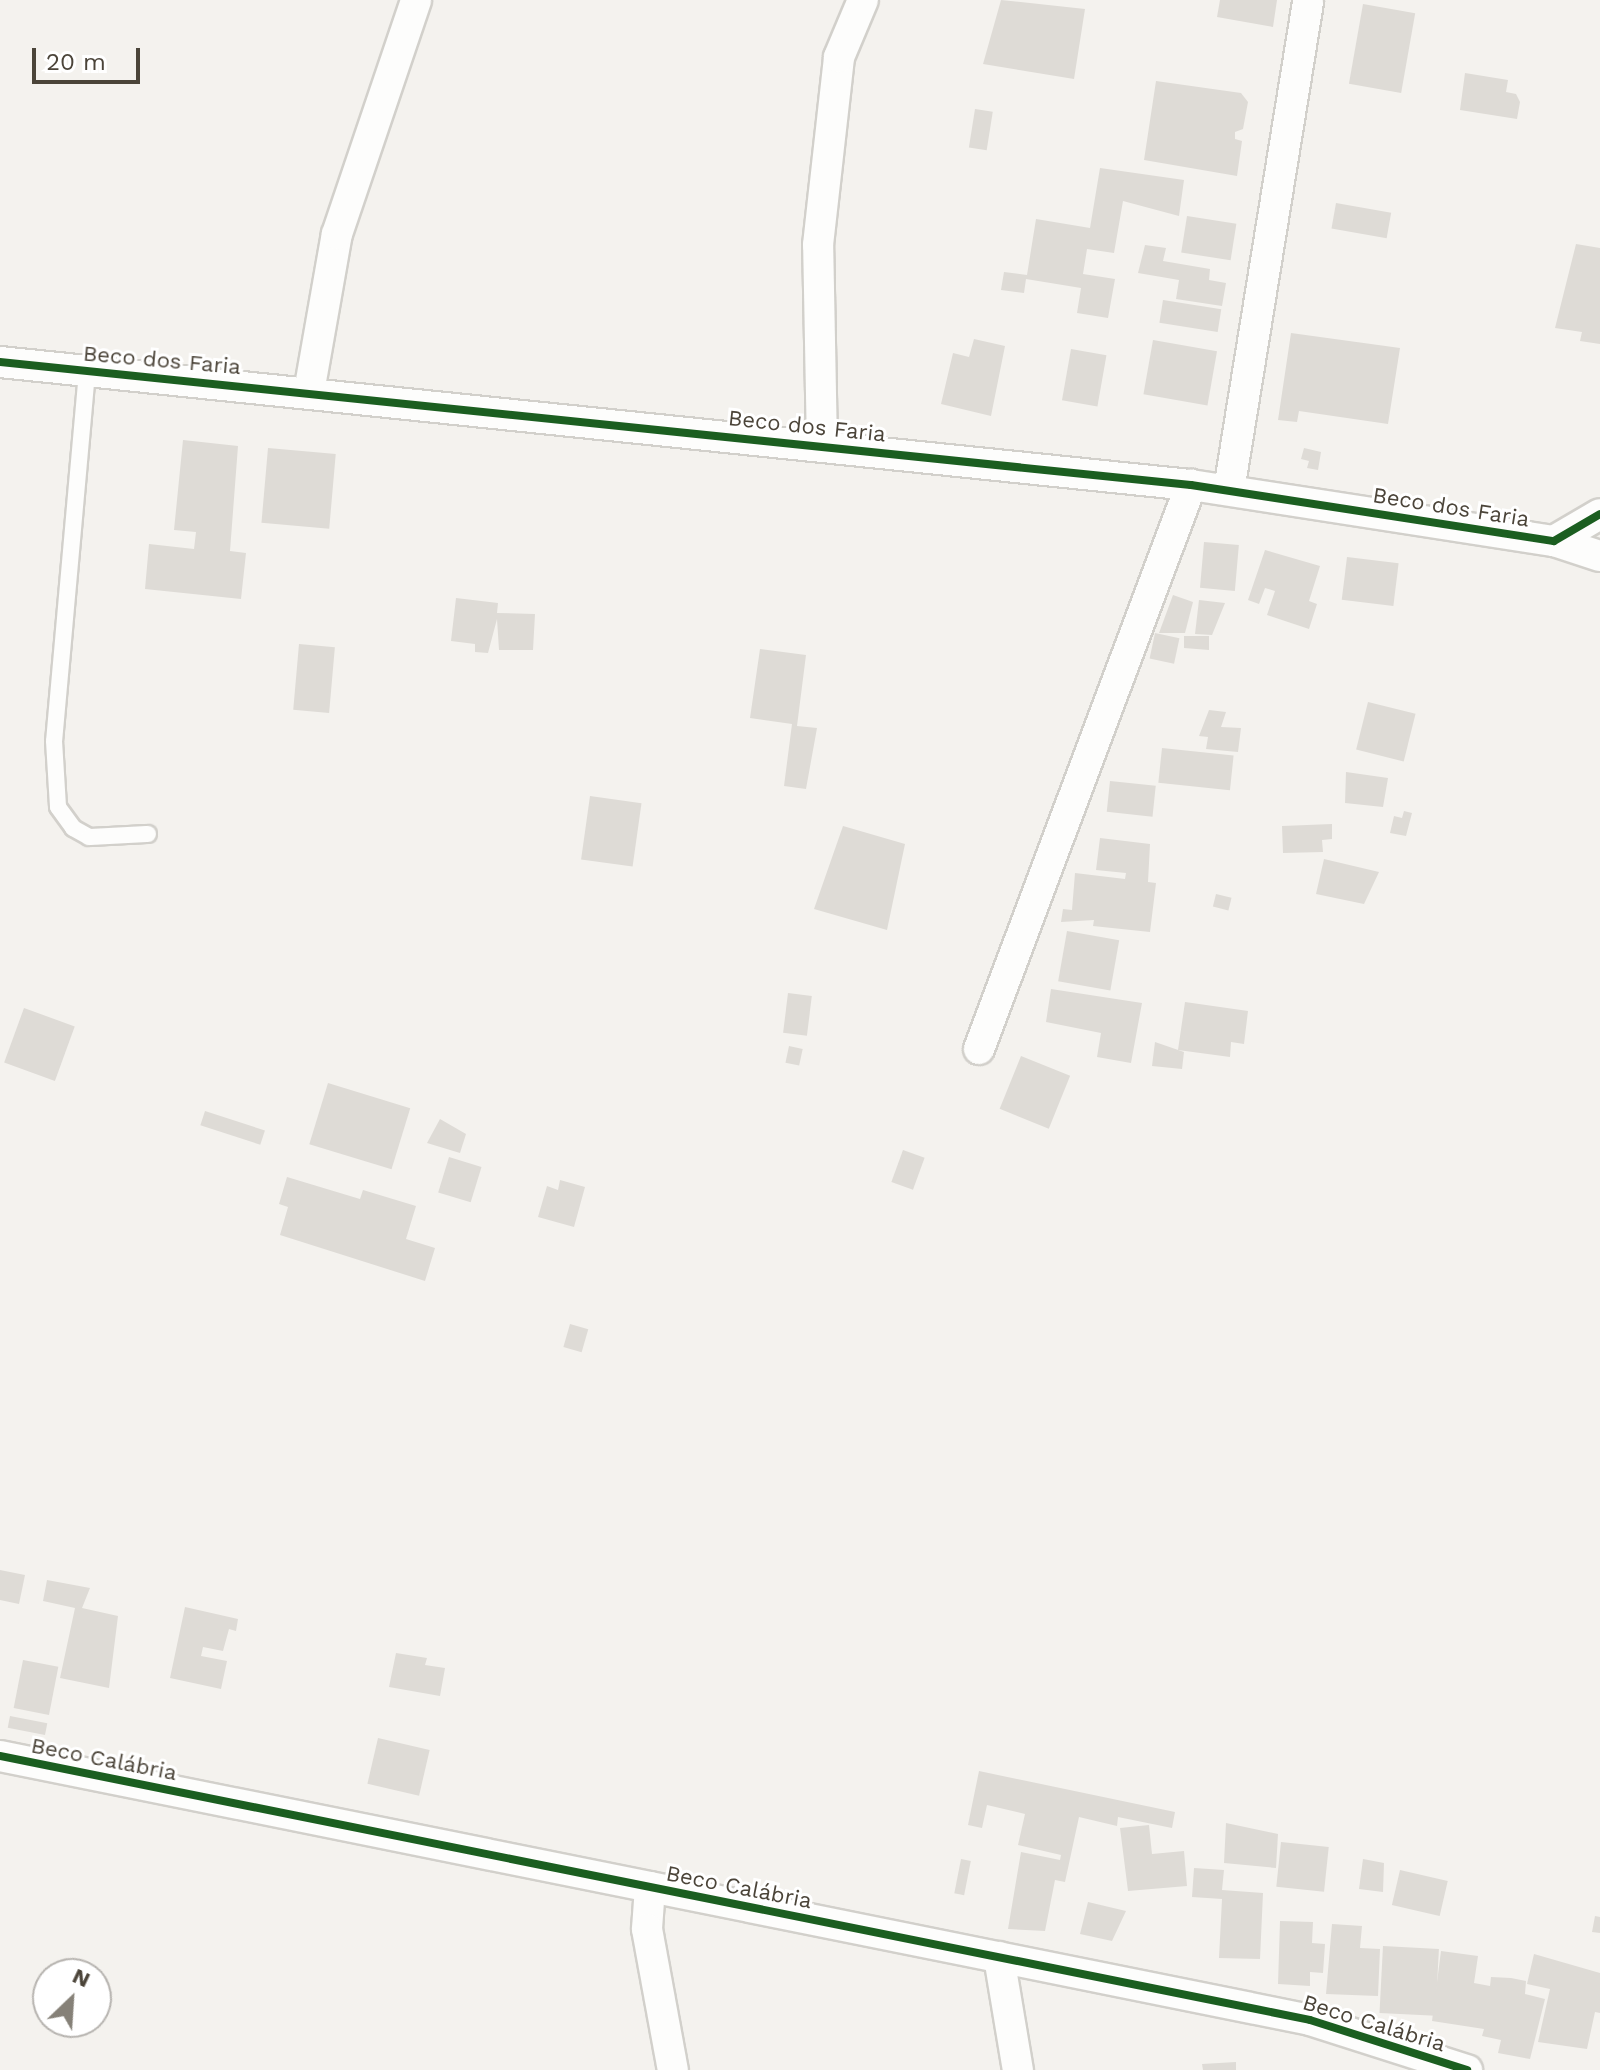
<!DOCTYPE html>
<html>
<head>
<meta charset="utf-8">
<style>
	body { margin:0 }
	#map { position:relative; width:1600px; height:2070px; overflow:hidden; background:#f4f2ee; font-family:"Work Sans",sans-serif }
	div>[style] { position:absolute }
	.building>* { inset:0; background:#dedbd6; transform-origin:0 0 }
	.roads { filter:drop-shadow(2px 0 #d2d0cb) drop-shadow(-2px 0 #d2d0cb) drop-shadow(0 2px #d2d0cb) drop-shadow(0 -2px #d2d0cb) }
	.lane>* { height:16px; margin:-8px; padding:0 8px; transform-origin:8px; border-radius:8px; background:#fdfdfc }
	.street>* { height:30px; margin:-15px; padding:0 15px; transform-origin:15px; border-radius:15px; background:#fdfdfc }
	.cycleway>* { height:8px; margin:-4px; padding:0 4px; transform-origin:4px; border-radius:4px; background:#1b5e20 }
	span { translate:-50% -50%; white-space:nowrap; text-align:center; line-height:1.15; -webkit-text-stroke:6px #fff; paint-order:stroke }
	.street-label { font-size:22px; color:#4b4439 }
	.north { position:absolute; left:32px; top:1958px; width:80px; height:80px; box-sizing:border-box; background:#fff; border:2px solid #b7b4b0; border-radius:50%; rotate:25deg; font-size:22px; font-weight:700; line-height:32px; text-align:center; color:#4b4439 }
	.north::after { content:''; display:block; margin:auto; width:28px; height:36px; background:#868178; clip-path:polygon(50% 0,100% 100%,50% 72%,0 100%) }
	.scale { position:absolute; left:32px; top:48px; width:108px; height:36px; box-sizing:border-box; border:4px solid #4b4439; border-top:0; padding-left:10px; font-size:24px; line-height:28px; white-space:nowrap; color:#4b4439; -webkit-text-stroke:6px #fff; paint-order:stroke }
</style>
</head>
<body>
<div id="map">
	<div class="building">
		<i style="clip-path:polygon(1001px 0,1085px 9px,1074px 79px,983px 64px)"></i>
		<i style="clip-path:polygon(1220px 0,1277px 0,1273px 27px,1217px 17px)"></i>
		<i style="left:1363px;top:4px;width:53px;height:81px;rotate:10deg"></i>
		<i style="clip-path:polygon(1465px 73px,1508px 80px,1506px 92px,1516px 94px,1520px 102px,1517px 119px,1460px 110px)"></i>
		<i style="clip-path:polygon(1156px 81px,1241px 93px,1248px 102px,1243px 129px,1235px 132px,1235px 139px,1242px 141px,1237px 176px,1144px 160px)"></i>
		<i style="left:975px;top:109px;width:18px;height:39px;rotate:9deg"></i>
		<i style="clip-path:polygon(1100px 168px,1184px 180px,1179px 216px,1123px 201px,1114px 253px,1087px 249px,1083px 274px,1115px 279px,1108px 318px,1077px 313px,1081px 288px,1026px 279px,1024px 293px,1001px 290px,1004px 272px,1027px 275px,1036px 219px,1090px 228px)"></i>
		<i style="left:1336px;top:203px;width:56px;height:26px;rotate:10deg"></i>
		<i style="left:1187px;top:216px;width:50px;height:37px;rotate:9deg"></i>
		<i style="clip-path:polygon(1576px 244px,1600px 248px,1600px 344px,1580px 341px,1582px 332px,1555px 328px)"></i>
		<i style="clip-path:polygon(1145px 245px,1166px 248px,1163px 261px,1210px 269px,1209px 280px,1226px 283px,1222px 306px,1176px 299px,1179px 280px,1138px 273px)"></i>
		<i style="left:1163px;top:300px;width:59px;height:23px;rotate:9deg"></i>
		<i style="clip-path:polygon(1291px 333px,1400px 348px,1388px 424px,1299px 411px,1297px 422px,1278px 420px)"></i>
		<i style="clip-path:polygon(974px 339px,1005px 346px,991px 416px,941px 404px,953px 353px,969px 357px)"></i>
		<i style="left:1153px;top:340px;width:65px;height:55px;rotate:10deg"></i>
		<i style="left:1071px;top:349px;width:36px;height:52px;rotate:10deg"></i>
		<i style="clip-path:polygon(183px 440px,238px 446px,230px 551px,246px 553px,241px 599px,145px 589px,149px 544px,194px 549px,196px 532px,174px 530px)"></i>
		<i style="left:268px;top:448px;width:68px;height:75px;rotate:5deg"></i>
		<i style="clip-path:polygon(1304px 448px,1321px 452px,1318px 470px,1307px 468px,1309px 461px,1301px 459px)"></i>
		<i style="left:1204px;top:542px;width:35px;height:46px;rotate:5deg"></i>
		<i style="clip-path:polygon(1265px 550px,1320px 566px,1309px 601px,1317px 604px,1309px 629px,1267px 615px,1275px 591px,1265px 588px,1259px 604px,1248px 600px)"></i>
		<i style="left:1347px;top:557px;width:52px;height:43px;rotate:7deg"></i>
		<i style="clip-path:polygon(1173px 595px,1193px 602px,1185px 633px,1159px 633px)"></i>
		<i style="clip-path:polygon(456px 598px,498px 603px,497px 613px,535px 614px,533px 650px,499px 650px,497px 619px,488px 653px,475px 652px,475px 644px,451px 641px)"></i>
		<i style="clip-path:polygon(1199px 600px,1225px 603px,1212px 635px,1195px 634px)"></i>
		<i style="left:1155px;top:633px;width:25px;height:26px;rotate:12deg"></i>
		<i style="clip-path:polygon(1184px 636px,1209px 636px,1209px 650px,1184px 648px)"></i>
		<i style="left:299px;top:644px;width:36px;height:66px;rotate:5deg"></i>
		<i style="clip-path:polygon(760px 649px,806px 655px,797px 726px,817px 728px,806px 789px,784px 786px,792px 724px,750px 718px)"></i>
		<i style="left:1368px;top:702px;width:49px;height:49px;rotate:14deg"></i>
		<i style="clip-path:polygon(1209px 710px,1226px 712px,1221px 727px,1241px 728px,1238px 752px,1206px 749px,1208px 737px,1199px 736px)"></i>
		<i style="left:1162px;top:748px;width:72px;height:35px;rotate:6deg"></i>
		<i style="clip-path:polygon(1346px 772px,1388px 778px,1383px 807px,1345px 803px)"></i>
		<i style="left:1110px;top:781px;width:46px;height:31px;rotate:6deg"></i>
		<i style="left:590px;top:796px;width:52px;height:64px;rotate:8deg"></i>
		<i style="clip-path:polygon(1404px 811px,1412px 813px,1406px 836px,1390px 833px,1394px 816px,1402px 818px)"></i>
		<i style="clip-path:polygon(1332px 824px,1332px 839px,1322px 840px,1323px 852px,1283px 853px,1282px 826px)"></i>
		<i style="clip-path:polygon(843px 826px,905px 844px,887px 930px,814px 909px)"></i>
		<i style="clip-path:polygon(1100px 838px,1150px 844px,1148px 882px,1156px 883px,1150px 932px,1093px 926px,1094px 920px,1061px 922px,1063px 909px,1072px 910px,1075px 873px,1125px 879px,1126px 873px,1096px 870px)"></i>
		<i style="clip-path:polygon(1324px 859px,1379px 872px,1364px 904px,1316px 894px)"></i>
		<i style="left:1216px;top:894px;width:16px;height:13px;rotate:14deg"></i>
		<i style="left:1067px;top:931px;width:53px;height:51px;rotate:10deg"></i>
		<i style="clip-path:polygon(1051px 989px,1142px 1003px,1131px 1063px,1097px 1057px,1101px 1033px,1046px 1022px)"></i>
		<i style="left:788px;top:993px;width:24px;height:40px;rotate:7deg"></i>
		<i style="clip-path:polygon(1185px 1002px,1248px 1011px,1244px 1044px,1231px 1042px,1230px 1057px,1178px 1050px)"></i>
		<i style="left:24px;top:1008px;width:54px;height:58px;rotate:20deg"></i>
		<i style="clip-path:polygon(1155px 1042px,1184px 1052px,1182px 1069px,1152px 1066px)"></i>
		<i style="left:789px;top:1046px;width:14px;height:17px;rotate:12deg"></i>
		<i style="left:1021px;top:1056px;width:53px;height:57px;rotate:22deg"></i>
		<i style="left:328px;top:1083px;width:86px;height:64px;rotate:17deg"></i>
		<i style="left:205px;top:1111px;width:63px;height:15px;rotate:18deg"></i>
		<i style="clip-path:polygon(440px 1119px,466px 1134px,460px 1153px,427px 1143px)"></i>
		<i style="left:903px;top:1150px;width:23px;height:34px;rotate:20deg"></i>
		<i style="left:449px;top:1157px;width:34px;height:37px;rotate:17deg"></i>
		<i style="clip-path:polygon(287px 1177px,360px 1199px,363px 1190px,416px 1206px,406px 1239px,435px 1248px,425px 1281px,280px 1235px,288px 1207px,279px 1204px)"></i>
		<i style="clip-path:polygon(560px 1180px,585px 1187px,574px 1227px,538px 1217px,547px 1186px,558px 1190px)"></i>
		<i style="left:570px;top:1324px;width:19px;height:24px;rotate:16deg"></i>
		<i style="clip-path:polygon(0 1570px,25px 1575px,19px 1604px,0 1600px)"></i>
		<i style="clip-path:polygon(47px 1580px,90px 1588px,82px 1608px,118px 1616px,109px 1688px,60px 1678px,75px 1608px,43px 1601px)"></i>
		<i style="clip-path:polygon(185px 1607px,238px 1619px,236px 1631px,229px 1629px,223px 1651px,203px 1647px,201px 1656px,227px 1661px,221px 1689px,170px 1678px)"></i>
		<i style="clip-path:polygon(396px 1653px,427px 1658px,425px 1665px,445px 1668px,440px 1696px,389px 1687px)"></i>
		<i style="left:23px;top:1660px;width:36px;height:49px;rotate:11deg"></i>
		<i style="left:10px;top:1716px;width:38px;height:12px;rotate:11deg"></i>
		<i style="left:378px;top:1738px;width:53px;height:47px;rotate:13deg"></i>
		<i style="clip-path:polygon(979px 1771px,1175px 1812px,1172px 1828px,1118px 1817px,1117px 1826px,1079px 1817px,1065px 1882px,1055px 1880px,1045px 1931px,1008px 1929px,1021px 1852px,1060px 1860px,1061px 1855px,1018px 1845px,1025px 1814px,987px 1805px,982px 1828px,968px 1825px)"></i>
		<i style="clip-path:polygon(1226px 1823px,1278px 1834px,1276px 1868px,1224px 1863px)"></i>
		<i style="clip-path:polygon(1149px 1825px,1152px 1854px,1184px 1851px,1187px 1886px,1128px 1891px,1120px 1828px)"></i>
		<i style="left:1281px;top:1842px;width:48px;height:45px;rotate:6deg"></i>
		<i style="left:961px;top:1859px;width:10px;height:35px;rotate:11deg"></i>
		<i style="clip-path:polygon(1363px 1859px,1384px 1863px,1383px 1892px,1359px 1889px)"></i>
		<i style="clip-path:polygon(1194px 1868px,1224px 1870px,1222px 1890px,1263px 1893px,1260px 1959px,1219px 1958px,1222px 1899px,1192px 1897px)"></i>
		<i style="left:1400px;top:1870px;width:49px;height:36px;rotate:13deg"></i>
		<i style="clip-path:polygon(1088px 1902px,1126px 1911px,1112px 1941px,1080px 1934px)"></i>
		<i style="clip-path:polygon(1595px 1916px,1600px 1917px,1600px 1933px,1592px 1932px)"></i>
		<i style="clip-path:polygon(1280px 1921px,1313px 1922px,1312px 1943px,1325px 1944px,1323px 1973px,1310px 1972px,1310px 1986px,1278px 1984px)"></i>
		<i style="clip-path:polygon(1332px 1924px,1362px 1926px,1360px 1948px,1380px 1949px,1378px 1996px,1326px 1994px)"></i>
		<i style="left:1383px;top:1946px;width:56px;height:67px;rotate:3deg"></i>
		<i style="clip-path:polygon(1441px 1951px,1478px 1956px,1474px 1983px,1490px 1986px,1491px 1977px,1511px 1978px,1526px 1981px,1525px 1994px,1545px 1999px,1530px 2059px,1498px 2053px,1501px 2040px,1482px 2036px,1484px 2029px,1432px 2021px)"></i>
		<i style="clip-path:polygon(1534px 1954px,1600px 1973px,1600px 2013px,1595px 2012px,1587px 2049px,1538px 2042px,1550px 1989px,1527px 1984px)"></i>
		<i style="clip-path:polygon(1236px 2062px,1236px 2070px,1203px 2070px,1202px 2064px)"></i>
	</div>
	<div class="roads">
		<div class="lane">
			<i style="left:87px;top:372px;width:370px;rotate:95.1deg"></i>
			<i style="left:54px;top:741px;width:66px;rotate:86.5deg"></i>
			<i style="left:58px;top:807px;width:26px;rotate:54deg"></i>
			<i style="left:73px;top:828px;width:18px;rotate:29deg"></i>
			<i style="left:89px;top:837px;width:59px;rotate:-2.9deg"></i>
		</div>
		<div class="street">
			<i style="left:0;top:362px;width:1197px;rotate:5.9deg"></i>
			<i style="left:1191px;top:485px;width:367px;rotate:8.8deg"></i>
			<i style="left:1554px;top:541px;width:53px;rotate:-30.4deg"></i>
			<i style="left:309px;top:392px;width:160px;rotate:-80deg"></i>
			<i style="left:337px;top:234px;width:247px;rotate:-71.3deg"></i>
			<i style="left:822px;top:446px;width:201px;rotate:-91.1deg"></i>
			<i style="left:818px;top:245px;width:189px;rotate:-83.6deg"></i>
			<i style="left:839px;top:57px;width:62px;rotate:-67.2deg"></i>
			<i style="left:1229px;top:490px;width:496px;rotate:-80.8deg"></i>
			<i style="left:1554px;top:541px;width:48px;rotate:18.1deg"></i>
			<i style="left:979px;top:1049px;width:603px;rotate:-69.4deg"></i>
			<i style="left:0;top:1756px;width:1336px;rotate:11.39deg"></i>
			<i style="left:1310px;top:2020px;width:165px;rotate:17.7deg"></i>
			<i style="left:650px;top:1887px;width:42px;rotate:94.1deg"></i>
			<i style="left:647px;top:1929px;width:143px;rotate:79.6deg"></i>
			<i style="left:999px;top:1957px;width:115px;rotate:80.5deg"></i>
		</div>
	</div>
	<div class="cycleway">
		<i style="left:0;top:362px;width:1197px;rotate:5.9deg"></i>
		<i style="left:1191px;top:485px;width:367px;rotate:8.8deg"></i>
		<i style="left:1554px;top:541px;width:53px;rotate:-30.4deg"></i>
		<i style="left:0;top:1756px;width:1336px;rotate:11.39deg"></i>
		<i style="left:1310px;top:2020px;width:165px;rotate:17.7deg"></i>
	</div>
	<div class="street-label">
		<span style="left:162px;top:360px;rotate:5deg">Beco dos Faria</span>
		<span style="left:807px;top:426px;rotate:6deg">Beco dos Faria</span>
		<span style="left:1451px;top:507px;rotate:9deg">Beco dos Faria</span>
		<span style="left:104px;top:1759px;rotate:11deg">Beco Calábria</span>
		<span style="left:739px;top:1887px;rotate:11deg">Beco Calábria</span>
		<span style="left:1374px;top:2023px;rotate:17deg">Beco Calábria</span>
	</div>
	<div class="north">N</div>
	<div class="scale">20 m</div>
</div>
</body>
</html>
